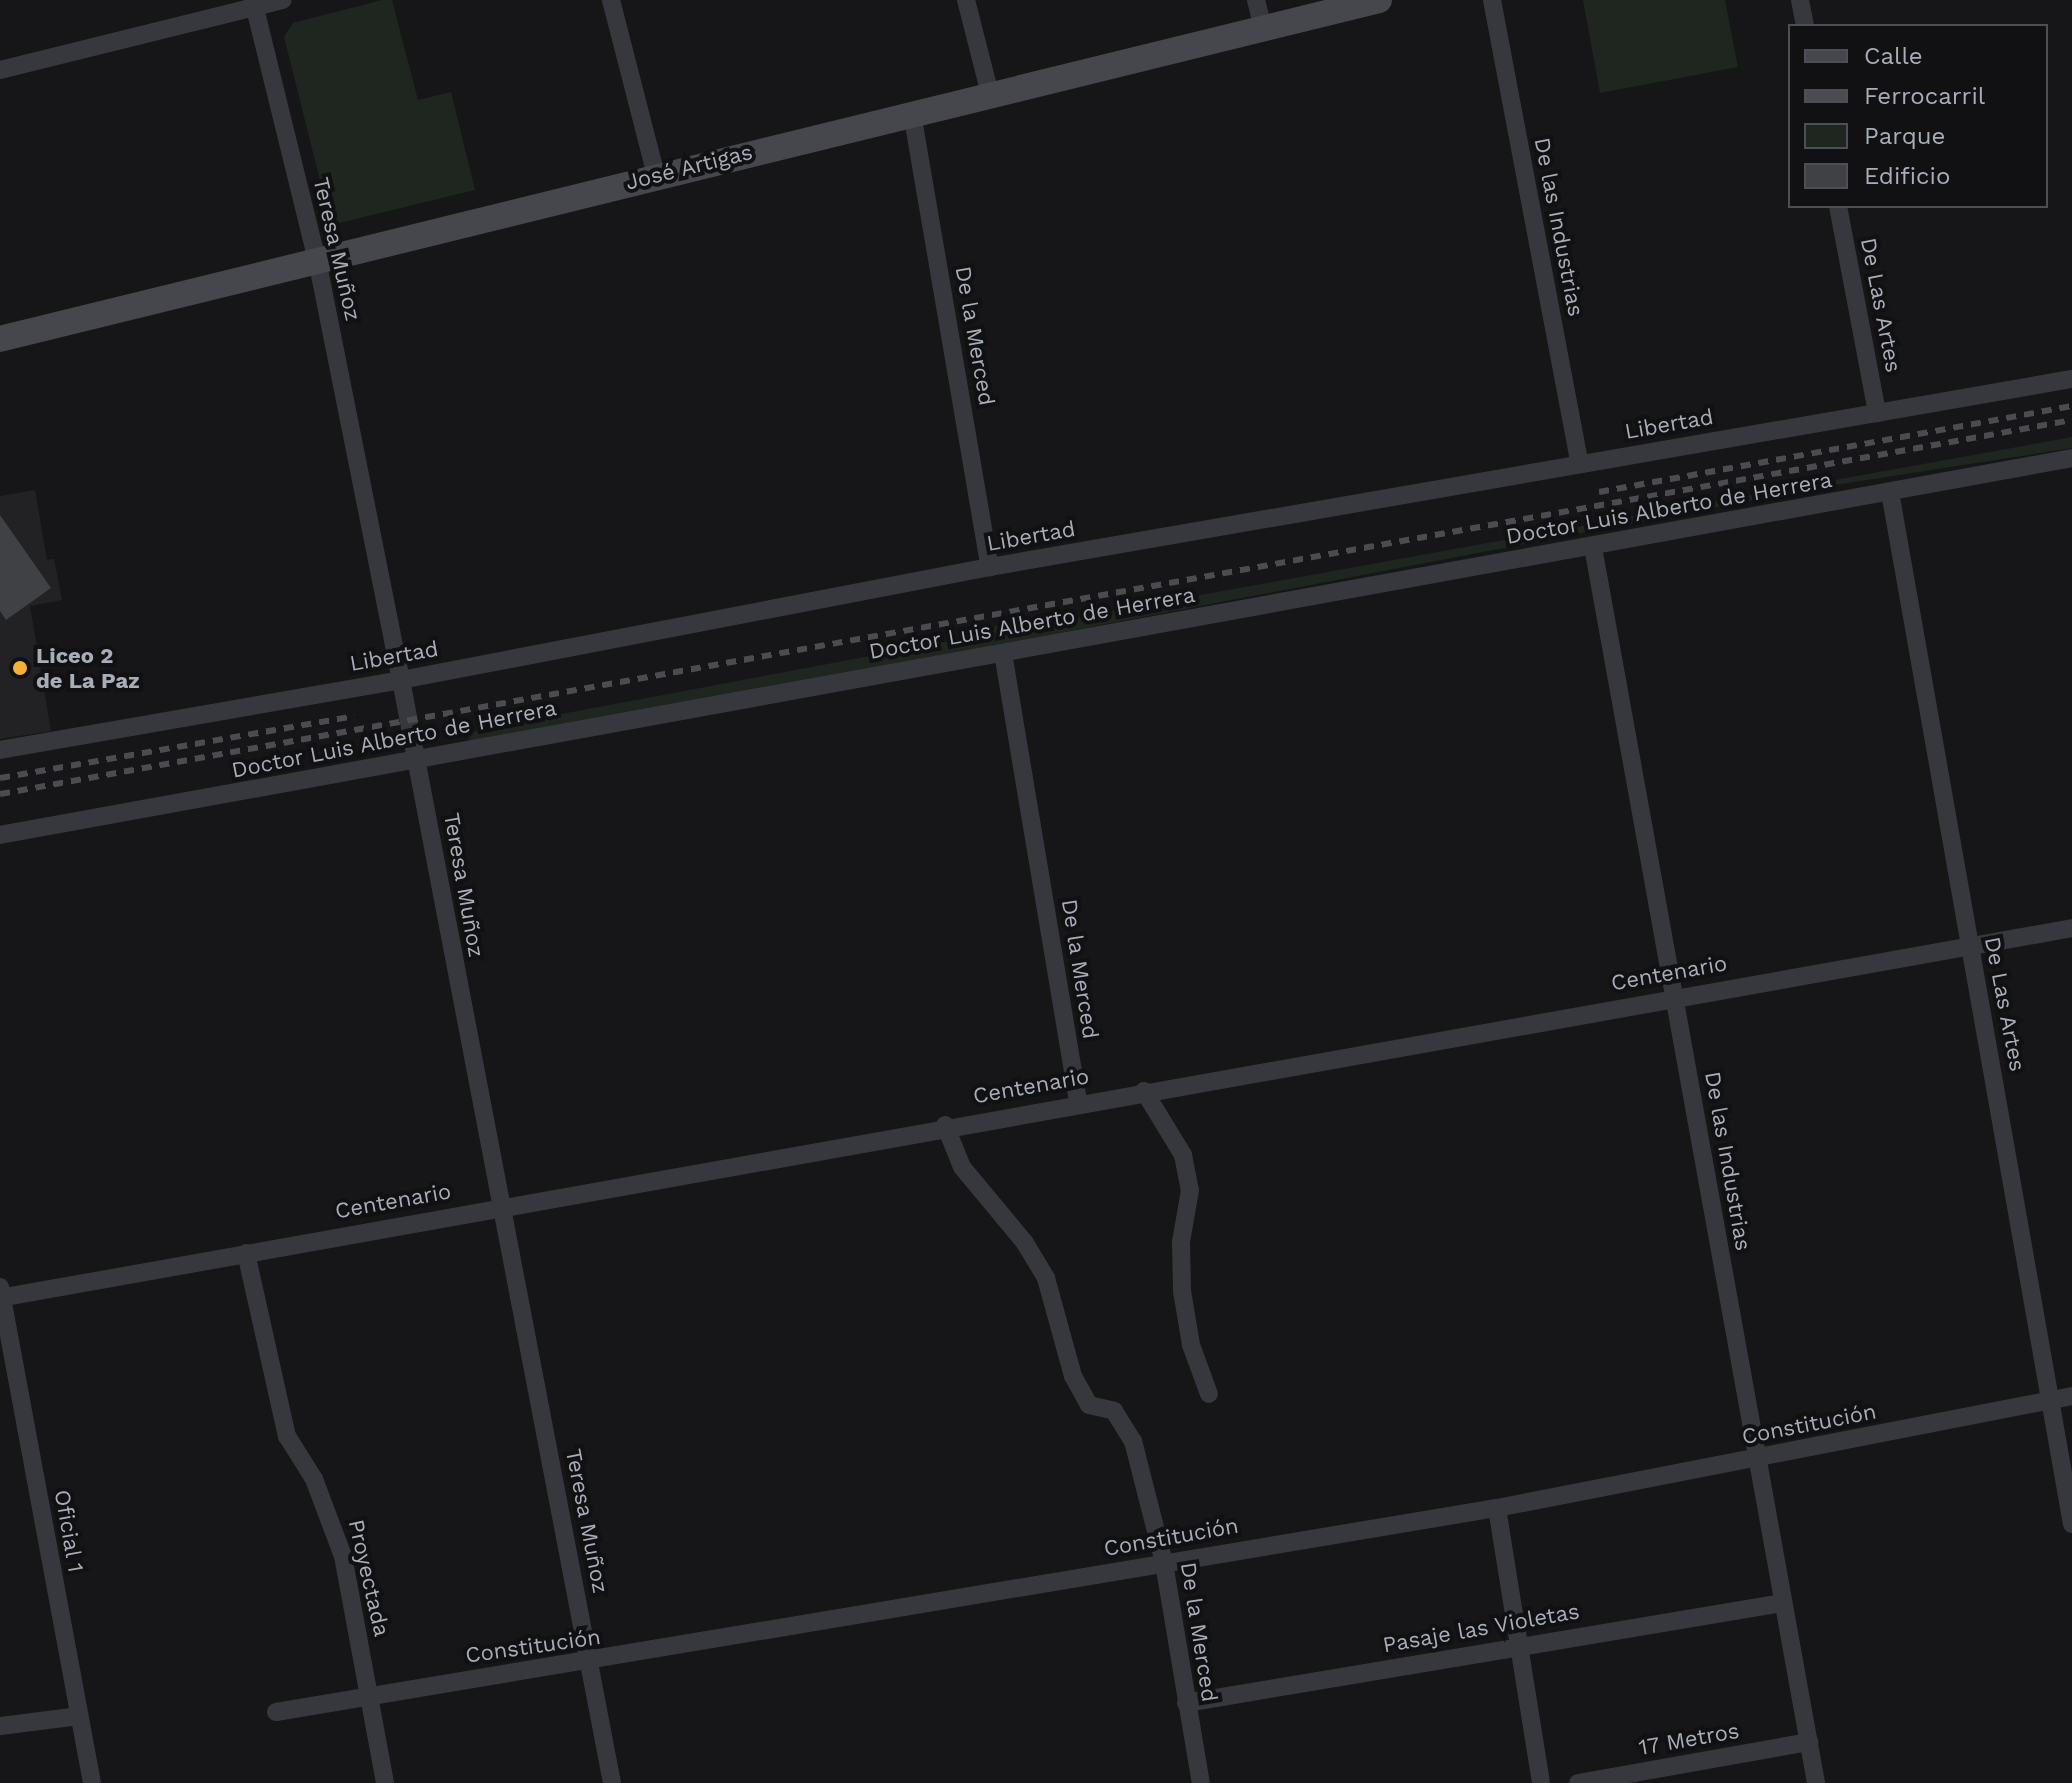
<!DOCTYPE html>
<html>
<head>
<meta charset="utf-8">
<style>
	body { margin:0 }
	#map { position:relative; width:2072px; height:1783px; overflow:hidden; background:#161618; font-family:"Work Sans",sans-serif }
	div>[style] { position:absolute }
	.built>* { inset:0; background:#222225 }
	.green>* { inset:0; background:#1e261f }
	.building>* { inset:0; background:#404145 }
	.street>* { height:18px; margin:-9px; padding:0 9px; transform-origin:9px; border-radius:9px; background:#37383d }
	.secondary>* { height:26px; margin:-13px; padding:0 13px; transform-origin:13px; border-radius:13px; background:#45474d }
	.rail>* { height:6px; margin-top:-3px; transform-origin:0; background:repeating-linear-gradient(90deg,#4a4c52 0 10px,transparent 0 18px) }
	.dots>* { width:22px; height:22px; translate:-50% -50%; box-sizing:border-box; border:4px solid #111113; border-radius:50% }
	span { translate:-50% -50%; white-space:nowrap; text-align:center; line-height:1.15; -webkit-text-stroke:8px #111113; paint-order:stroke }
	.street-label { font-size:22px; color:#a8adb8 }
	.poi-label { font-size:22px; color:#a8adb8; font-weight:700 }
	.left { translate:0 -50%; text-align:left }
	.legend { position:absolute; left:1788px; top:24px; width:260px; height:184px; box-sizing:border-box; background:#111113; border:2px solid #4d4f55; margin:0; padding:10px 14px; list-style:none; font-size:24px; color:#a8adb8 }
	.legend li { display:flex; align-items:center; gap:16px; height:40px }
	.legend b { width:40px; border:2px solid #4d4f55 }
</style>
</head>
<body>
<div id="map">
	<div class="built">
		<i style="clip-path:polygon(35px 490px,47px 560px,54px 559px,62px 600px,30px 606px,51px 731px,0 739px,0 496px)"></i>
	</div>
	<div class="green">
		<i style="clip-path:polygon(382px 0,392px 0,418px 100px,451px 92px,475px 190px,339px 223px,329px 216px,284px 37px,293px 23px)"></i>
		<i style="clip-path:polygon(1583px 0,1725px 0,1738px 67px,1600px 93px)"></i>
		<i style="clip-path:polygon(2072px 437px,2072px 448px,1822px 487px,474px 745px,468px 740px,475px 731px,497px 726px,982px 635px,1004px 621px,1035px 625px)"></i>
	</div>
	<div class="building">
		<i style="clip-path:polygon(0 515px,51px 588px,6px 620px,0 611px)"></i>
	</div>
	<div class="street">
		<i style="left:253px;top:0;width:268px;rotate:76.2deg"></i>
		<i style="left:317px;top:260px;width:428px;rotate:78.7deg"></i>
		<i style="left:401px;top:680px;width:1123px;rotate:79.17deg"></i>
		<i style="left:611px;top:0;width:181px;rotate:75.6deg"></i>
		<i style="left:966px;top:0;width:97px;rotate:75.7deg"></i>
		<i style="left:1256px;top:0;width:29px;rotate:76deg"></i>
		<i style="left:1492px;top:0;width:472px;rotate:79.3deg"></i>
		<i style="left:1800px;top:0;width:26px;rotate:79deg"></i>
		<i style="left:0;top:70px;width:291px;rotate:-13.9deg"></i>
		<i style="left:912px;top:113px;width:461px;rotate:80.3deg"></i>
		<i style="left:1838px;top:206px;width:211px;rotate:79.3deg"></i>
		<i style="left:1890px;top:492px;width:1048px;rotate:80deg"></i>
		<i style="left:1593px;top:547px;width:1256px;rotate:79.77deg"></i>
		<i style="left:1003px;top:653px;width:456px;rotate:80.5deg"></i>
		<i style="left:0;top:750px;width:407px;rotate:-9.9deg"></i>
		<i style="left:401px;top:680px;width:600px;rotate:-10.86deg"></i>
		<i style="left:990px;top:567px;width:1098px;rotate:-9.86deg"></i>
		<i style="left:0;top:835px;width:2106px;rotate:-10.31deg"></i>
		<i style="left:1144px;top:1091px;width:75px;rotate:58.6deg"></i>
		<i style="left:1183px;top:1155px;width:36px;rotate:79deg"></i>
		<i style="left:1190px;top:1190px;width:53px;rotate:99.8deg"></i>
		<i style="left:1181px;top:1242px;width:49px;rotate:88.8deg"></i>
		<i style="left:1182px;top:1291px;width:55px;rotate:80.5deg"></i>
		<i style="left:1191px;top:1345px;width:52px;rotate:69.8deg"></i>
		<i style="left:945px;top:1125px;width:45px;rotate:68deg"></i>
		<i style="left:962px;top:1167px;width:99px;rotate:50.3deg"></i>
		<i style="left:1025px;top:1243px;width:41px;rotate:59deg"></i>
		<i style="left:1046px;top:1278px;width:102px;rotate:74.6deg"></i>
		<i style="left:1073px;top:1376px;width:33px;rotate:61deg"></i>
		<i style="left:1089px;top:1405px;width:26px;rotate:13deg"></i>
		<i style="left:1114px;top:1411px;width:36px;rotate:58deg"></i>
		<i style="left:1133px;top:1441px;width:126px;rotate:75.7deg"></i>
		<i style="left:1164px;top:1563px;width:223px;rotate:80.5deg"></i>
		<i style="left:246px;top:1253px;width:188px;rotate:77.4deg"></i>
		<i style="left:287px;top:1436px;width:51px;rotate:57.9deg"></i>
		<i style="left:314px;top:1479px;width:82px;rotate:69.4deg"></i>
		<i style="left:343px;top:1556px;width:231px;rotate:79.5deg"></i>
		<i style="left:0;top:1287px;width:504px;rotate:79.49deg"></i>
		<i style="left:0;top:1298px;width:2105px;rotate:-10.12deg"></i>
		<i style="left:1497px;top:1508px;width:278px;rotate:80.9deg"></i>
		<i style="left:1186px;top:1703px;width:605px;rotate:-9.51deg"></i>
		<i style="left:276px;top:1712px;width:1238px;rotate:-9.49deg"></i>
		<i style="left:1497px;top:1508px;width:586px;rotate:-11.02deg"></i>
		<i style="left:0;top:1726px;width:80px;rotate:-7.2deg"></i>
		<i style="left:1578px;top:1783px;width:235px;rotate:-10.1deg"></i>
	</div>
	<div class="secondary">
		<i style="left:0;top:339px;width:1420px;rotate:-13.81deg"></i>
	</div>
	<div class="rail">
		<i style="left:1599px;top:492px;width:481px;rotate:-10.3deg"></i>
		<i style="left:0;top:778px;width:360px;rotate:-9.9deg"></i>
		<i style="left:0;top:794px;width:2105px;rotate:-10.23deg"></i>
	</div>
	<div class="dots">
		<i style="left:20px;top:668px;background:#f2b134"></i>
	</div>
	<div class="street-label">
		<span style="left:689px;top:167px;rotate:-14deg">José Artigas</span>
		<span style="left:1559px;top:227px;rotate:79deg">De las Industrias</span>
		<span style="left:337px;top:249px;rotate:77deg">Teresa Muñoz</span>
		<span style="left:1881px;top:305px;rotate:79deg">De Las Artes</span>
		<span style="left:975px;top:336px;rotate:80deg">De la Merced</span>
		<span style="left:1669px;top:424px;rotate:-10deg">Libertad</span>
		<span style="left:1669px;top:508px;rotate:-10deg">Doctor Luis Alberto de Herrera</span>
		<span style="left:1031px;top:536px;rotate:-10deg">Libertad</span>
		<span style="left:1032px;top:623px;rotate:-10deg">Doctor Luis Alberto de Herrera</span>
		<span style="left:394px;top:656px;rotate:-10deg">Libertad</span>
		<span style="left:394px;top:739px;rotate:-11deg">Doctor Luis Alberto de Herrera</span>
		<span style="left:464px;top:885px;rotate:80deg">Teresa Muñoz</span>
		<span style="left:1080px;top:969px;rotate:81deg">De la Merced</span>
		<span style="left:1669px;top:973px;rotate:-10deg">Centenario</span>
		<span style="left:2005px;top:1004px;rotate:79deg">De Las Artes</span>
		<span style="left:1031px;top:1086px;rotate:-10deg">Centenario</span>
		<span style="left:1728px;top:1161px;rotate:80deg">De las Industrias</span>
		<span style="left:393px;top:1201px;rotate:-10deg">Centenario</span>
		<span style="left:1809px;top:1424px;rotate:-11deg">Constitución</span>
		<span style="left:587px;top:1521px;rotate:79deg">Teresa Muñoz</span>
		<span style="left:69px;top:1531px;rotate:80deg">Oficial 1</span>
		<span style="left:1171px;top:1537px;rotate:-10deg">Constitución</span>
		<span style="left:369px;top:1578px;rotate:77deg">Proyectada</span>
		<span style="left:1481px;top:1628px;rotate:-10deg">Pasaje las Violetas</span>
		<span style="left:1199px;top:1632px;rotate:81deg">De la Merced</span>
		<span style="left:533px;top:1646px;rotate:-8deg">Constitución</span>
		<span style="left:1689px;top:1739px;rotate:-10deg">17 Metros</span>
	</div>
	<div class="poi-label">
		<span class="left" style="left:36px;top:668px">Liceo 2<br>de La Paz</span>
	</div>
	<ul class="legend">
	<li><b style="height:10px;background:#45474d"></b>Calle</li>
	<li><b style="height:10px;background:#4a4c52"></b>Ferrocarril</li>
	<li><b style="height:22px;background:#1e261f"></b>Parque</li>
	<li><b style="height:22px;background:#404145"></b>Edificio</li>
	</ul>
</div>
</body>
</html>
